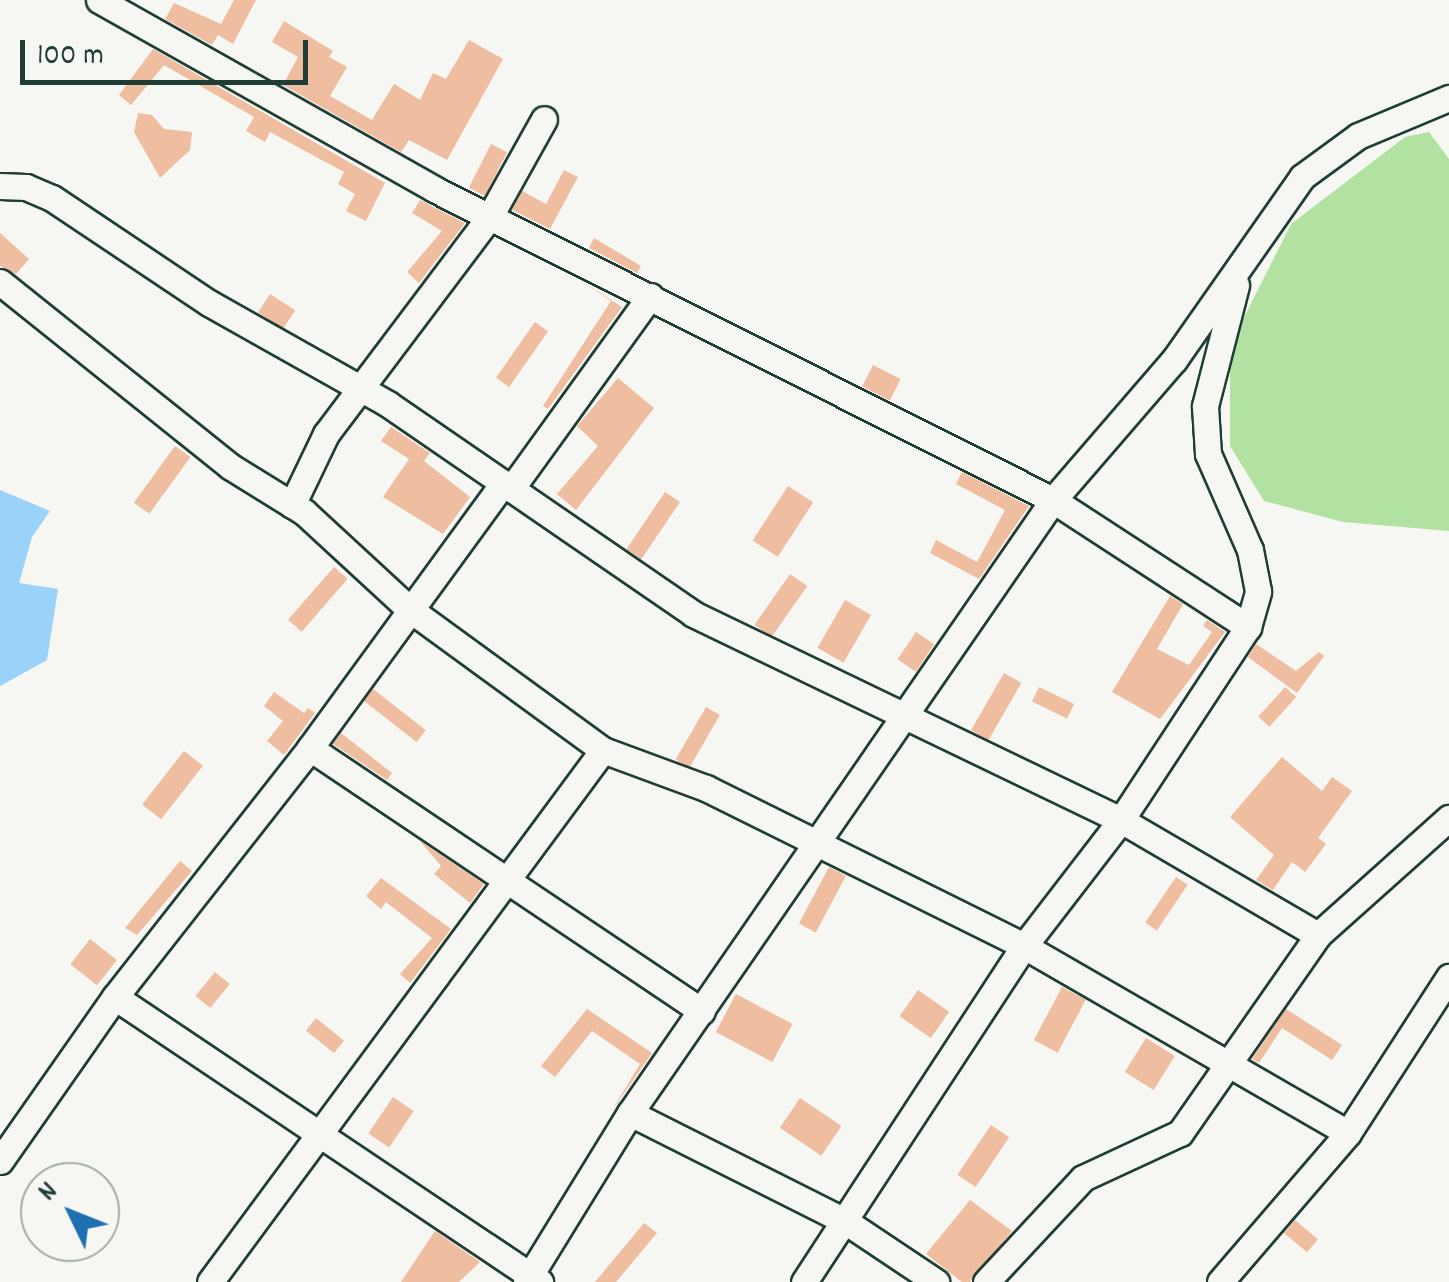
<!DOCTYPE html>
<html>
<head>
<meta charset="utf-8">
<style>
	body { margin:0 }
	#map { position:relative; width:1449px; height:1282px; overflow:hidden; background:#f6f6f2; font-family:Dekko,sans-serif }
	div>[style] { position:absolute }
	.green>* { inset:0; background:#b1e2a2 }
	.water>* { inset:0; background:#9ad2f9 }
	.building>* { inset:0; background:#efbda0; transform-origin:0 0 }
	.roads { filter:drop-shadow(2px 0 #1f3d34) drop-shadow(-2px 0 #1f3d34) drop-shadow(0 2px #1f3d34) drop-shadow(0 -2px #1f3d34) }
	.minor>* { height:25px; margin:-12.5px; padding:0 12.5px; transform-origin:12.5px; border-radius:12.5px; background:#f6f6f2 }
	span { translate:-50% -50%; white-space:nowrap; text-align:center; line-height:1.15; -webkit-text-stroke:10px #f6f6f2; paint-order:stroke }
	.north { position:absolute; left:20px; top:1162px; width:100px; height:100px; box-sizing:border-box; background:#f6f6f2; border:2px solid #a0aca6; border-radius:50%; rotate:313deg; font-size:28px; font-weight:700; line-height:40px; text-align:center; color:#1f3d34 }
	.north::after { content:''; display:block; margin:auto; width:35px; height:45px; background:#1f6fb2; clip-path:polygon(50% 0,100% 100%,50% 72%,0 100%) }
	.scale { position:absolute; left:20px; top:40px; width:288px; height:45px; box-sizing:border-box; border:5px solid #1f3d34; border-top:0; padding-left:12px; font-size:30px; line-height:35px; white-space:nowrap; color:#1f3d34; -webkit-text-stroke:8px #f6f6f2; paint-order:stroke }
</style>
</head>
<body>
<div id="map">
	<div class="green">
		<i style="clip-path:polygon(1429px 132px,1449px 159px,1449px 531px,1343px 522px,1264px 501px,1230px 446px,1230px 345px,1291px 224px,1405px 137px)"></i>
	</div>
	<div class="water">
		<i style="clip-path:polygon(0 490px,50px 511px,32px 537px,19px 583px,58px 589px,47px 660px,0 686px)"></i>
	</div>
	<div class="building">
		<i style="clip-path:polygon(234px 0,256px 0,233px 44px,218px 35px,212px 45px,165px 19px,174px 3px,221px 24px)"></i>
		<i style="clip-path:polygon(284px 21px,333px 51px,329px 57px,347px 67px,330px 96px,372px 120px,394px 84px,420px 100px,433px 73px,446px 79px,469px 40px,503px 59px,447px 160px,409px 140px,401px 152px,283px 85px,298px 57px,272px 42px)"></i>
		<i style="clip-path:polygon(153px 49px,385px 183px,366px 221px,346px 211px,355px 194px,338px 184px,344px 172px,270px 132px,265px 142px,246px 131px,254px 117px,164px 65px,131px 105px,119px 95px)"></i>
		<i style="clip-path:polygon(138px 113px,152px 115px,164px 129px,192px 132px,190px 150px,160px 178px,134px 132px)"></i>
		<i style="left:491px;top:144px;width:18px;height:49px;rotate:27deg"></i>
		<i style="clip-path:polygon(564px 170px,578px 177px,550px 229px,512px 210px,522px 191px,546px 204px)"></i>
		<i style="clip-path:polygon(420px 200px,465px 223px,419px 283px,407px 272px,442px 231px,412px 213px)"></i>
		<i style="clip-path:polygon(0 233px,29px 259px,16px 274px,0 266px)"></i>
		<i style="clip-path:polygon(594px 238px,641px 266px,637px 273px,589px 248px)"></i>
		<i style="clip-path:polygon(578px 279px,622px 307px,548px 409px,543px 406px,611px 301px)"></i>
		<i style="left:270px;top:294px;width:30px;height:22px;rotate:33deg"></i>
		<i style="left:535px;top:322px;width:16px;height:68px;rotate:35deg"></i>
		<i style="left:873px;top:365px;width:31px;height:24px;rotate:27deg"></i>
		<i style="clip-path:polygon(618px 378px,654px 408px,576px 510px,557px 494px,598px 446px,577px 426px)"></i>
		<i style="clip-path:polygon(391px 427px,430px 453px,424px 461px,470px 497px,443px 534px,383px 497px,409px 459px,381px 441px)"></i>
		<i style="left:175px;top:446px;width:19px;height:70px;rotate:36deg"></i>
		<i style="clip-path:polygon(962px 472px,1029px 506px,979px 579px,930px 553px,936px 540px,977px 562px,1005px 510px,956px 484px)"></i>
		<i style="left:788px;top:486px;width:30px;height:65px;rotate:33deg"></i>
		<i style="left:665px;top:492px;width:18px;height:69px;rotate:34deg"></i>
		<i style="left:334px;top:567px;width:18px;height:70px;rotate:41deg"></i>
		<i style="left:790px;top:574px;width:21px;height:62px;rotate:35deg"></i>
		<i style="clip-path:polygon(1170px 596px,1183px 604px,1157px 649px,1189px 665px,1212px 632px,1203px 626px,1207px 620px,1225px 632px,1160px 719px,1112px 692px)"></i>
		<i style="left:845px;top:600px;width:30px;height:55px;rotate:30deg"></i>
		<i style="left:916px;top:632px;width:22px;height:33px;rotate:34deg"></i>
		<i style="clip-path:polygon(1256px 644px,1296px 671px,1319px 652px,1324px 656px,1297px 693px,1248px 657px)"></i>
		<i style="left:1004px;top:673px;width:20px;height:66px;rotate:30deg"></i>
		<i style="left:1039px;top:687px;width:39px;height:16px;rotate:26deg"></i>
		<i style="left:1285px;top:687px;width:15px;height:40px;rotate:42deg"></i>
		<i style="left:373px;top:689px;width:67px;height:15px;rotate:38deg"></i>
		<i style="clip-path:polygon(274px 692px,304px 713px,308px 708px,315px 713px,284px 755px,267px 741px,283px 721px,264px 706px)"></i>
		<i style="left:706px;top:707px;width:16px;height:61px;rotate:30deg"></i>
		<i style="clip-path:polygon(341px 733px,392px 773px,387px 780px,333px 744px)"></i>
		<i style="left:184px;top:751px;width:24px;height:68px;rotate:38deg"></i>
		<i style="clip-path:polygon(1282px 757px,1322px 791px,1332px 777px,1352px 791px,1318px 838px,1326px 844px,1305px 872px,1292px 862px,1273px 890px,1256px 880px,1274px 855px,1230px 817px)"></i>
		<i style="clip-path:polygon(420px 841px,484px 884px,470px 903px,434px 874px,441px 866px)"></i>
		<i style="clip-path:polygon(180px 861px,192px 871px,137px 935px,125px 928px)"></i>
		<i style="left:829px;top:867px;width:19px;height:64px;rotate:28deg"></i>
		<i style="left:1176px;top:877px;width:14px;height:55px;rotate:34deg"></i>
		<i style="clip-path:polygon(381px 878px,451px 929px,410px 983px,400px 974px,432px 938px,386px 902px,381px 909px,366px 896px)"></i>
		<i style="left:90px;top:939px;width:34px;height:32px;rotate:38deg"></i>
		<i style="left:215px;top:972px;width:19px;height:31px;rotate:39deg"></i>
		<i style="left:1062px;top:987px;width:27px;height:60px;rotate:28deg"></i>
		<i style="left:918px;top:990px;width:38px;height:32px;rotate:35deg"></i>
		<i style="left:736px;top:994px;width:64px;height:43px;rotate:28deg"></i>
		<i style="clip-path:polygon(587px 1009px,652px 1053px,611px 1112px,640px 1064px,592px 1031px,555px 1077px,541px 1066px)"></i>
		<i style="clip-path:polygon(1286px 1009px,1342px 1045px,1332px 1060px,1282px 1028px,1259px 1063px,1252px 1059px)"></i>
		<i style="left:316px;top:1018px;width:36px;height:16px;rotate:39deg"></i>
		<i style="left:1146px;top:1038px;width:34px;height:40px;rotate:32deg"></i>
		<i style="left:393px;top:1097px;width:25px;height:44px;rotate:34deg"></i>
		<i style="left:800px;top:1098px;width:50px;height:36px;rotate:34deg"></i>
		<i style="left:991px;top:1125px;width:22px;height:60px;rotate:34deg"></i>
		<i style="clip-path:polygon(970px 1200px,1012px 1231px,970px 1282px,962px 1282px,926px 1254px)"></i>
		<i style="left:1295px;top:1220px;width:30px;height:17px;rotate:40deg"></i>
		<i style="clip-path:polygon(644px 1223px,657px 1233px,616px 1282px,595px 1282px)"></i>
		<i style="clip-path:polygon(435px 1231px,480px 1262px,459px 1282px,401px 1282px)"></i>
	</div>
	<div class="roads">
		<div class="minor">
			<i style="left:99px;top:0;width:385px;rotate:29.4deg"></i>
			<i style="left:434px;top:189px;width:693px;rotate:26.68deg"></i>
			<i style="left:1053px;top:500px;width:185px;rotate:-49.2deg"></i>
			<i style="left:1174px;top:360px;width:223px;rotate:-55deg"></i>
			<i style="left:1302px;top:177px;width:69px;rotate:-36.2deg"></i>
			<i style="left:1358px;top:136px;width:99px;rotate:-22.7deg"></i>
			<i style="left:0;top:186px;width:26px;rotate:2deg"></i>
			<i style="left:26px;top:187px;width:28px;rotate:23deg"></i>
			<i style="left:52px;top:198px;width:189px;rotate:33.8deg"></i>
			<i style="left:209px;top:303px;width:206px;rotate:29.4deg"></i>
			<i style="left:388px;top:404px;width:370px;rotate:34.5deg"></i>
			<i style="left:693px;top:614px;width:475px;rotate:25.7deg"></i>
			<i style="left:1121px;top:820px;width:228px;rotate:30.3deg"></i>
			<i style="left:0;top:282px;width:296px;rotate:38.7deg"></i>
			<i style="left:231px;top:467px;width:86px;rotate:31.7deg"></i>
			<i style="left:304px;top:512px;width:142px;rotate:42.7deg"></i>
			<i style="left:408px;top:608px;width:241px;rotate:36.1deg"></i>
			<i style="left:603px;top:750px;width:110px;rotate:20.3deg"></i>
			<i style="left:706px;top:788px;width:355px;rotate:26.4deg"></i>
			<i style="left:1024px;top:946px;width:374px;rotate:30deg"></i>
			<i style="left:511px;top:489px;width:238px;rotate:-54.2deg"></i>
			<i style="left:292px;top:505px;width:79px;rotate:-64.4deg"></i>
			<i style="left:326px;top:434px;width:271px;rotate:-53deg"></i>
			<i style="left:489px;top:218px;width:113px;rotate:-60.9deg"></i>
			<i style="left:310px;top:748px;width:472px;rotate:33.9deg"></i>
			<i style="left:115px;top:997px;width:512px;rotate:33.85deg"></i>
			<i style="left:630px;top:1113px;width:241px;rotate:26.7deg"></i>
			<i style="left:845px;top:1221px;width:110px;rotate:33.8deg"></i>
			<i style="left:0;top:1161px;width:200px;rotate:-55deg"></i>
			<i style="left:115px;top:997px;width:316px;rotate:-51.9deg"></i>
			<i style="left:310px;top:748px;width:328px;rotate:-53.9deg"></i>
			<i style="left:210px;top:1282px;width:661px;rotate:-53.55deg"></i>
			<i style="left:526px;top:1282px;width:198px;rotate:-58.4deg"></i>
			<i style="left:630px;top:1113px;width:745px;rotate:-55.39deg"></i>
			<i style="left:1053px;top:500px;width:233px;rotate:33.1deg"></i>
			<i style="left:804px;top:1282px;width:402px;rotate:-56.8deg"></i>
			<i style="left:1024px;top:946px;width:159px;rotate:-52.4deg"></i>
			<i style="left:1121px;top:820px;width:231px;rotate:-56.7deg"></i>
			<i style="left:1248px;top:627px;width:37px;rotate:-74deg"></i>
			<i style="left:1258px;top:591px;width:42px;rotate:-101deg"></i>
			<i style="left:1250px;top:550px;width:105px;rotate:-113.6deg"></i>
			<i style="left:1208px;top:454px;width:48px;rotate:-93.6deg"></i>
			<i style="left:1205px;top:406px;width:125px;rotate:-75.6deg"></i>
			<i style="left:986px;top:1282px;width:142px;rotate:-47deg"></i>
			<i style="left:1083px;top:1178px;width:107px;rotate:-24.9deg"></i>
			<i style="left:1180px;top:1133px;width:241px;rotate:-55.1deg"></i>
			<i style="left:1318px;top:935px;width:176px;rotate:-41.8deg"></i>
			<i style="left:1220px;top:1282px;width:196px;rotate:-49.3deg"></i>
			<i style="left:1348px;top:1133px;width:186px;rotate:-57.1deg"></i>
		</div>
	</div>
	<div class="north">N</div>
	<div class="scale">100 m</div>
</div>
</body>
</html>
